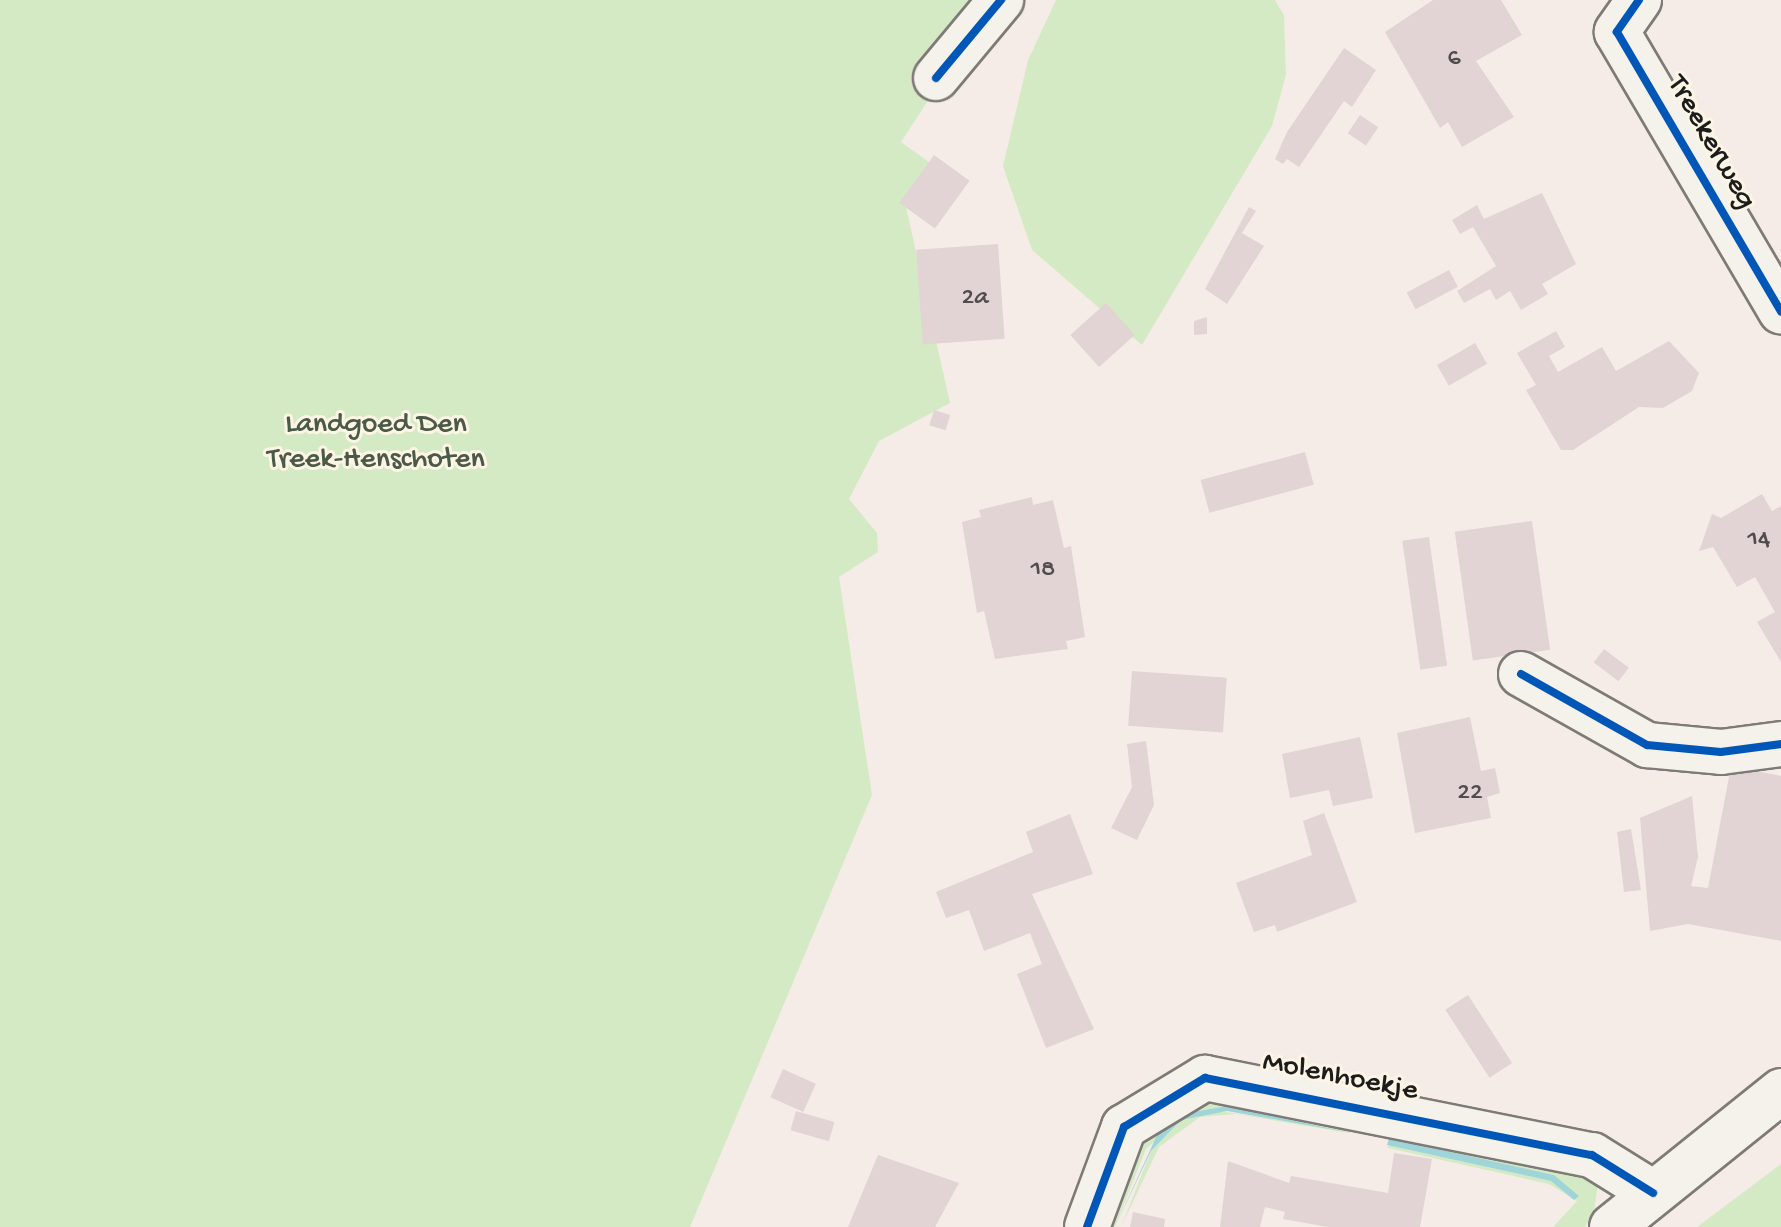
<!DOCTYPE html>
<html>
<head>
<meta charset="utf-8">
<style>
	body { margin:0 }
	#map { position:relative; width:1781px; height:1227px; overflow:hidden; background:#f6ece7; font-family:"Gochi Hand",sans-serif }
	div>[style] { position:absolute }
	.green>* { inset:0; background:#d4eac4 }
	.water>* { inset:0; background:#9fd5d8 }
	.building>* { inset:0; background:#e2d3d4; transform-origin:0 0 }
	.roads { filter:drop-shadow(2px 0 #7e7a77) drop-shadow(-2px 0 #7e7a77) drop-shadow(0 2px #7e7a77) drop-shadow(0 -2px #7e7a77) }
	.minor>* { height:44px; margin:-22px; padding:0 22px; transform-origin:22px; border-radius:22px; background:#f5f1eb }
	.cycleway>* { height:8px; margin:-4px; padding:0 4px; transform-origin:4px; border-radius:4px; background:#0057b8 }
	span { translate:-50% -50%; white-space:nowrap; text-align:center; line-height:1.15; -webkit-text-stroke:6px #fcf5e5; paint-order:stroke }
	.number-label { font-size:26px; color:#514d4d }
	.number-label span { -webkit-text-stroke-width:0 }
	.street-label { font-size:30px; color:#1c1c1c }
	.park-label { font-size:30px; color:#4b5a46 }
</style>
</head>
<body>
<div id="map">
	<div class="green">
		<i style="clip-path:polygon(0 0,994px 0,901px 142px,929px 162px,904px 198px,950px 403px,879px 441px,849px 499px,877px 533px,878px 552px,839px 577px,872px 795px,690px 1227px,0 1227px)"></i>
		<i style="clip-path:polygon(1056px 0,1275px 0,1284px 15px,1286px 75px,1272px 126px,1142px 345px,1032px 250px,1003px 166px,1028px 60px)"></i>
		<i style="clip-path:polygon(1199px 1096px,1350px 1127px,1349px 1133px,1236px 1114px,1200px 1117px,1159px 1147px,1121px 1227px,1151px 1151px,1181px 1120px,1219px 1111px,1345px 1130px,1228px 1106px,1187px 1113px,1146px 1149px,1115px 1227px,1104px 1227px,1135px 1148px)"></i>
		<i style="clip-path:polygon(evenodd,1390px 1136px,1583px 1168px,1598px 1183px,1594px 1212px,1585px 1227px,1553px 1227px,1577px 1201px,1549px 1184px,1388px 1148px,1390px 1136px,1389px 1139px,1554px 1175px,1576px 1200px,1551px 1181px,1388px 1145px,1389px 1139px)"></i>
		<i style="clip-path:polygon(1781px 1164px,1781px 1227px,1697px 1227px)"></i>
	</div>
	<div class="water">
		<i style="clip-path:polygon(1227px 1106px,1346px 1132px,1227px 1111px,1181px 1120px,1151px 1151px,1115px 1227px,1158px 1133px,1187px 1113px)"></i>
		<i style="clip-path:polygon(1389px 1138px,1554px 1175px,1579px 1196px,1574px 1200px,1551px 1181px,1387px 1145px)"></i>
	</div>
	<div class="building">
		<i style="clip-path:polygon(1433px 0,1501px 0,1522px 35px,1476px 61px,1514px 117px,1462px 147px,1448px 122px,1440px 128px,1385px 32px)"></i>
		<i style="clip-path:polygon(1344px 48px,1376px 70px,1352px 107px,1344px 101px,1299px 167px,1287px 159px,1283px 164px,1275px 159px,1287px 132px)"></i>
		<i style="left:1360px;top:115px;width:22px;height:22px;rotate:34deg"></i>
		<i style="left:934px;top:155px;width:44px;height:59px;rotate:36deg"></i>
		<i style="clip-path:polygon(1542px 193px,1576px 264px,1542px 284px,1548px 294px,1521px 310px,1510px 291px,1496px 300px,1490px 289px,1464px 303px,1457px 291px,1496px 266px,1473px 227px,1460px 234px,1452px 220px,1477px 205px,1484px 219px)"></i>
		<i style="clip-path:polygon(1249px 207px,1256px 211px,1242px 233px,1264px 246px,1227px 304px,1205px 289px)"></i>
		<i style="left:998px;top:244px;width:95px;height:82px;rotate:86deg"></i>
		<i style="left:1449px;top:270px;width:19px;height:48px;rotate:62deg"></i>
		<i style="left:1106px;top:303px;width:43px;height:48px;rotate:48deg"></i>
		<i style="clip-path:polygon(1207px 317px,1207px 334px,1194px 335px,1194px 321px)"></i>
		<i style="clip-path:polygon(1556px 331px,1565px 347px,1549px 356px,1558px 372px,1602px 347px,1616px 371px,1669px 341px,1699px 373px,1692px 391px,1663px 408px,1639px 407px,1573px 450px,1561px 450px,1526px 390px,1536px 385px,1517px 353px)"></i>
		<i style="left:1475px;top:343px;width:24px;height:44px;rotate:60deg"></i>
		<i style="left:934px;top:410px;width:17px;height:16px;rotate:17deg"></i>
		<i style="left:1305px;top:452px;width:34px;height:108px;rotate:75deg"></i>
		<i style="clip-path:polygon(1762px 494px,1772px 511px,1781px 506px,1781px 662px,1757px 622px,1775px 612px,1755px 577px,1737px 587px,1713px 547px,1699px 551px,1712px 514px,1721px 518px)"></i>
		<i style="clip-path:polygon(1032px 497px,1033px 505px,1053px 500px,1064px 548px,1071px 546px,1085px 637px,1066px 641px,1068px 649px,995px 659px,984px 611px,977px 613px,962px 522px,981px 517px,979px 510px)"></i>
		<i style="left:1532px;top:521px;width:130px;height:78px;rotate:82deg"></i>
		<i style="left:1429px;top:537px;width:130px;height:27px;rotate:82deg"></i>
		<i style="left:1604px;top:649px;width:31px;height:17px;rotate:37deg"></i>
		<i style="left:1132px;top:671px;width:95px;height:55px;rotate:4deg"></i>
		<i style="clip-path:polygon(1470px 717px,1481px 771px,1495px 768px,1500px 793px,1487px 797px,1491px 818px,1415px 833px,1397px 733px)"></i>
		<i style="clip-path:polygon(1360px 737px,1373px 798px,1333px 806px,1329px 790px,1290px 798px,1282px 754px)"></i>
		<i style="clip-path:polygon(1146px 741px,1154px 805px,1137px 840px,1111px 828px,1132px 787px,1127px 744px)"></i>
		<i style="clip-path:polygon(1731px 766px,1781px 776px,1781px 941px,1688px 924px,1650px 931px,1640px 818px,1692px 796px,1698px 857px,1691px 886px,1708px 888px)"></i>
		<i style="clip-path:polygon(1324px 813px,1357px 902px,1277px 932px,1275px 925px,1254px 932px,1236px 883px,1312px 855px,1303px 821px)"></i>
		<i style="clip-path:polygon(1070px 814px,1093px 874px,1032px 894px,1094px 1029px,1046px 1048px,1017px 974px,1042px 964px,1030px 933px,984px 951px,969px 910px,946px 918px,936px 892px,1033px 852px,1026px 832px)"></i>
		<i style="clip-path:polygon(1631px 829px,1641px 890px,1624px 892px,1617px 832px)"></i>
		<i style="left:1468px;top:995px;width:81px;height:27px;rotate:57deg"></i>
		<i style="left:783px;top:1069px;width:36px;height:31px;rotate:24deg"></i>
		<i style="left:796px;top:1111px;width:40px;height:20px;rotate:16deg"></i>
		<i style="clip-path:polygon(1394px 1153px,1432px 1159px,1420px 1227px,1328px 1227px,1283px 1219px,1285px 1212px,1265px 1207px,1260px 1227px,1220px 1227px,1228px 1161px,1289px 1183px,1291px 1176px,1388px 1193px)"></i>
		<i style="clip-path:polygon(878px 1155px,959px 1183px,935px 1227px,848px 1227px)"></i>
		<i style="clip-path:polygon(1133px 1212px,1165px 1219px,1164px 1227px,1130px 1227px)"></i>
	</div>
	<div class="roads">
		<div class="minor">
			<i style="left:1639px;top:0;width:39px;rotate:125deg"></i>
			<i style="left:1617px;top:32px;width:324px;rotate:59.6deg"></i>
			<i style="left:936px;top:78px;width:102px;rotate:-50.2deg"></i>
			<i style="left:1521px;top:674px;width:145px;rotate:29.4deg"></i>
			<i style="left:1647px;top:745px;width:74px;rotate:5.4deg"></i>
			<i style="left:1721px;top:752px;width:61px;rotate:-7.6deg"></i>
			<i style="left:1087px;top:1227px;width:107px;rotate:-69.7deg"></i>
			<i style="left:1124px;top:1127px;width:95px;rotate:-31.2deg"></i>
			<i style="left:1205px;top:1078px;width:395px;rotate:11.3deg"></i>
			<i style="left:1592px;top:1155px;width:72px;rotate:31.9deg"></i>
			<i style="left:1612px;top:1227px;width:217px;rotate:-38.8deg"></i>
		</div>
	</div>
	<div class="cycleway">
		<i style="left:1639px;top:0;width:39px;rotate:125deg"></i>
		<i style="left:1617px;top:32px;width:324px;rotate:59.6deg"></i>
		<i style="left:936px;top:78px;width:102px;rotate:-50.2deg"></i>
		<i style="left:1521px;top:674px;width:145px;rotate:29.4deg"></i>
		<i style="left:1647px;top:745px;width:74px;rotate:5.4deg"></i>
		<i style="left:1721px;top:752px;width:61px;rotate:-7.6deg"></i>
		<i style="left:1087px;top:1227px;width:107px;rotate:-69.7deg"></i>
		<i style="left:1124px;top:1127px;width:95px;rotate:-31.2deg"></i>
		<i style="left:1205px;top:1078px;width:395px;rotate:11.3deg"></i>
		<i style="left:1592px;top:1155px;width:72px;rotate:31.9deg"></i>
	</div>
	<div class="number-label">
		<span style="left:1454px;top:60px">6</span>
		<span style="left:975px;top:299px">2a</span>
		<span style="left:1759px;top:541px">14</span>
		<span style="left:1043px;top:571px">18</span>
		<span style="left:1470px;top:794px">22</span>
	</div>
	<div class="street-label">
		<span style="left:1710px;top:143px;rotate:60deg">Treekerweg</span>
		<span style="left:1340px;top:1078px;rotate:11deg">Molenhoekje</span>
	</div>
	<div class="park-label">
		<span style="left:376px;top:443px">Landgoed Den<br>Treek-Henschoten</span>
	</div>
</div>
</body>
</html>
